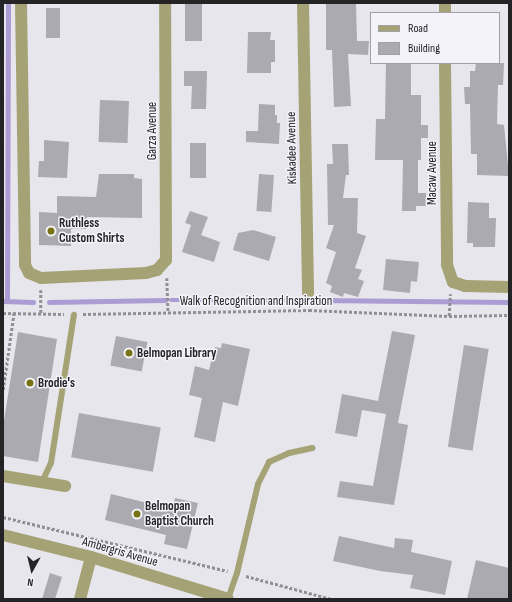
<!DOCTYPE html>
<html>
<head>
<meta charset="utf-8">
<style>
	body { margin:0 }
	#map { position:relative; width:512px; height:602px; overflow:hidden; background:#e7e6ed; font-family:"Sofia Sans Condensed",sans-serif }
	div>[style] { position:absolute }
	.stream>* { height:4.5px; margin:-2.25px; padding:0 2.25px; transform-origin:2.25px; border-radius:2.25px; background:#ab9dd3 }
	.building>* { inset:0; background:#abaab0; transform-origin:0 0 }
	.path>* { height:2.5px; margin-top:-1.25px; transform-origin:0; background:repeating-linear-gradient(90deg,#908f94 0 3px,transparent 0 5px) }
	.lane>* { height:6px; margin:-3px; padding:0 3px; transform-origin:3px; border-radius:3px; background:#a5a375 }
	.street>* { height:12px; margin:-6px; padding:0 6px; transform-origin:6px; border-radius:6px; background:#a5a375 }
	.dots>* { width:11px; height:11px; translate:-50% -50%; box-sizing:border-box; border:2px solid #f5f3fa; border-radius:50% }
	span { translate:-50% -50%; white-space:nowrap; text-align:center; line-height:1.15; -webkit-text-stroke:3px #f5f3fa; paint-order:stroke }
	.street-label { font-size:13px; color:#242326 }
	.poi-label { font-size:13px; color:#242326; font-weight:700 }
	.left { translate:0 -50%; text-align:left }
	.frame { position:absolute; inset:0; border:4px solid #242326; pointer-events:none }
	.legend { position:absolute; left:370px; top:12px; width:130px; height:52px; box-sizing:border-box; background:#f5f3fa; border:1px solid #a1a0a5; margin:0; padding:5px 7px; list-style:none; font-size:12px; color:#242326 }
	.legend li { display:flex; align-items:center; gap:8px; height:20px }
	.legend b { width:20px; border:1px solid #a1a0a5 }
	.north { position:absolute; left:12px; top:550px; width:40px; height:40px; -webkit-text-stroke:3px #f5f3fa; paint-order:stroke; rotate:188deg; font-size:11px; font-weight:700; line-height:16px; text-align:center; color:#242326 }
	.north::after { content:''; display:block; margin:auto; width:14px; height:18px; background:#242326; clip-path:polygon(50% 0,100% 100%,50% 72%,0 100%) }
</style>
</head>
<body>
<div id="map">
	<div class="stream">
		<i style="left:171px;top:300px;width:130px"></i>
		<i style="left:316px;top:300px;width:193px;rotate:0.6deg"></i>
		<i style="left:3px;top:301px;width:30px;rotate:2deg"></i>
		<i style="left:7px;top:301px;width:298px;rotate:-89.8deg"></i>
		<i style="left:49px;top:302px;width:116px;rotate:-1deg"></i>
	</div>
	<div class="building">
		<i style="left:185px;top:3px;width:17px;height:38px"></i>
		<i style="clip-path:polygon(326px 3px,356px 3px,357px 41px,369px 41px,368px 55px,348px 54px,351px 106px,334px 107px,332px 50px,326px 50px)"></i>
		<i style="left:46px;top:8px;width:14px;height:30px"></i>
		<i style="clip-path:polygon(248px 32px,271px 32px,270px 40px,275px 40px,275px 62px,271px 62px,271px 73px,247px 73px)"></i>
		<i style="clip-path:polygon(386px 63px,411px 63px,411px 95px,421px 95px,421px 125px,428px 125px,428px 138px,421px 138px,421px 160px,418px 160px,418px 193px,426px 193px,426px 206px,416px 206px,416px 211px,402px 211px,403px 160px,375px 160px,376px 119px,385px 119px)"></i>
		<i style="clip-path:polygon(476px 63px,504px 63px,503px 85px,498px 85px,497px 124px,504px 125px,509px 176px,477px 175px,477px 154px,471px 154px,470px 104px,465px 104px,464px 87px,470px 87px,470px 71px,475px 71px)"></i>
		<i style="clip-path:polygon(184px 71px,207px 71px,206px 109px,191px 109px,192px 86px,184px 86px)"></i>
		<i style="left:100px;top:100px;width:29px;height:42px;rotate:2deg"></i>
		<i style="clip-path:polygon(259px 104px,275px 105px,275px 115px,277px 115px,277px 123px,280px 123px,279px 144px,246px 142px,246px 131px,258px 131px)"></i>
		<i style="clip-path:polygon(44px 140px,69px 142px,67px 178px,38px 177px,39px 161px,44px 161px)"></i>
		<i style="left:190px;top:143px;width:16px;height:35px"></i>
		<i style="clip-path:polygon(332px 144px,348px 144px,349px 175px,346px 175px,343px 198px,358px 198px,357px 233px,366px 236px,355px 268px,362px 270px,358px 279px,364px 281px,358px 297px,344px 293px,343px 297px,330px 292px,332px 286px,326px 283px,336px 252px,326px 248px,334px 225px,328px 225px,327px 164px,333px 164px)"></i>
		<i style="clip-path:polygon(99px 174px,134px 174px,134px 178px,142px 179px,142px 218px,87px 217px,87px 229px,71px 229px,71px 246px,39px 245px,39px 212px,57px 213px,57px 196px,96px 197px)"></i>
		<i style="left:259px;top:174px;width:15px;height:37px;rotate:4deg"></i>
		<i style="clip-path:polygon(468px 202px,489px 203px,489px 218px,496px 218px,495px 247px,473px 247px,473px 243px,467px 243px)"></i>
		<i style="clip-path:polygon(190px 211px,208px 217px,201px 235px,220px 242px,214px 262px,182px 252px,191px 225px,185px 223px)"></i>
		<i style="clip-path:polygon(253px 230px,276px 237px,269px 261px,233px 250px,238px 233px)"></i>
		<i style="clip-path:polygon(386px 259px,419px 262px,417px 282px,411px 281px,410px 293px,383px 290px)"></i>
		<i style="clip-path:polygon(392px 331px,415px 335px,398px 423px,408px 425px,394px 505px,337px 497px,340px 481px,373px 486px,386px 414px,362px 410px,357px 437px,335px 433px,342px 394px,378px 401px)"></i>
		<i style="clip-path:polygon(18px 332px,57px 339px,38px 462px,3px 456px,3px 427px)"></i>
		<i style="left:116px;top:336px;width:32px;height:30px;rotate:11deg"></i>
		<i style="clip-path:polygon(222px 343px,250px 349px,238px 406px,223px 402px,215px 442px,194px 437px,202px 398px,189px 395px,195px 366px,209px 370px,215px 347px,221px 348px)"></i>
		<i style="left:464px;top:345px;width:25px;height:103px;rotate:9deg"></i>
		<i style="left:79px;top:413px;width:83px;height:45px;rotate:10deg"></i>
		<i style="clip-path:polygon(111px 494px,172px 509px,175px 498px,198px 503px,187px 549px,164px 544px,166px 535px,105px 520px)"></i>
		<i style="clip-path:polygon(339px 536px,394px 548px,395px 538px,413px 540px,411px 552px,452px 561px,445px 595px,410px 588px,413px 575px,380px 571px,333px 561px)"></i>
		<i style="clip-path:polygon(476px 560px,509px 568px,509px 599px,467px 599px)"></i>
		<i style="clip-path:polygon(50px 573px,62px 577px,55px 599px,42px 599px)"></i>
	</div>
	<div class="path">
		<i style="left:167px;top:278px;width:34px;rotate:88deg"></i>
		<i style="left:41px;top:290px;width:23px;rotate:90deg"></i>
		<i style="left:3px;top:313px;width:61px;rotate:0.9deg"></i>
		<i style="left:83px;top:314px;width:226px;rotate:-1deg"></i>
		<i style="left:309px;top:310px;width:140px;rotate:2.5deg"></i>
		<i style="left:449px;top:316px;width:60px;rotate:-1deg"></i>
		<i style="left:449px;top:316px;width:22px;rotate:-87deg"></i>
		<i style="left:3px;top:390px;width:79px;rotate:-82deg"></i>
		<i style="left:3px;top:517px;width:231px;rotate:13.5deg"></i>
		<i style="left:246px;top:576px;width:88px;rotate:15.1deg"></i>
	</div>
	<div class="lane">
		<i style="left:42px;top:482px;width:21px;rotate:-65deg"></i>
		<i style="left:51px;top:463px;width:150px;rotate:-81.2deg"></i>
		<i style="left:228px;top:599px;width:28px;rotate:-71deg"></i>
		<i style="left:237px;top:573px;width:91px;rotate:-76.7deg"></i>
		<i style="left:258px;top:484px;width:25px;rotate:-63deg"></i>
		<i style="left:269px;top:462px;width:22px;rotate:-24deg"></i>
		<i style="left:289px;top:453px;width:24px;rotate:-12deg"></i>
	</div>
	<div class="street">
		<i style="left:21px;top:3px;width:262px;rotate:89.1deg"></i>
		<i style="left:25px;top:265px;width:9px;rotate:63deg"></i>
		<i style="left:29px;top:273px;width:13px;rotate:23deg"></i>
		<i style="left:41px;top:278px;width:105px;rotate:-2.7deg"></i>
		<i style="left:146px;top:273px;width:11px;rotate:-15deg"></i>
		<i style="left:157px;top:270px;width:13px;rotate:-48deg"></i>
		<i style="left:166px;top:260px;width:257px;rotate:-90.2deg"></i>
		<i style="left:303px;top:3px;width:290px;rotate:89deg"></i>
		<i style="left:445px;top:3px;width:10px;rotate:90deg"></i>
		<i style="left:445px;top:63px;width:202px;rotate:89.4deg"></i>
		<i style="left:447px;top:265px;width:18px;rotate:71deg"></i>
		<i style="left:453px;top:282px;width:13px;rotate:18deg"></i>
		<i style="left:465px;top:286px;width:44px;rotate:1.3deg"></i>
		<i style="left:3px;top:476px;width:63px;rotate:9.2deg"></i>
		<i style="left:3px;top:535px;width:91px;rotate:14deg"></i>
		<i style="left:91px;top:557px;width:143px;rotate:17deg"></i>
		<i style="left:80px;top:599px;width:43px;rotate:-75.3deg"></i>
	</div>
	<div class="dots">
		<i style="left:51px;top:231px;background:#777214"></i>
		<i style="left:129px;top:353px;background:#777214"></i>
		<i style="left:30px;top:383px;background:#777214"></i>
		<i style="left:137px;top:514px;background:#777214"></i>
	</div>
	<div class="street-label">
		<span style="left:152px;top:131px;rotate:-90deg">Garza Avenue</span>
		<span style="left:292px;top:148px;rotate:-91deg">Kiskadee Avenue</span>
		<span style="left:432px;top:173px;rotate:-90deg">Macaw Avenue</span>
		<span style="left:256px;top:301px">Walk of Recognition and Inspiration</span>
		<span style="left:120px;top:552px;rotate:16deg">Ambergris Avenue</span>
	</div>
	<div class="poi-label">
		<span class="left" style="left:59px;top:231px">Ruthless<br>Custom Shirts</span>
		<span class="left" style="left:137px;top:353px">Belmopan Library</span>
		<span class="left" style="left:38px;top:383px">Brodie's</span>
		<span class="left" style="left:145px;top:514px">Belmopan<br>Baptist Church</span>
	</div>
	<div class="frame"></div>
	<ul class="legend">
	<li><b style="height:5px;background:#a5a375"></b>Road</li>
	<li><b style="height:11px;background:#abaab0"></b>Building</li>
	</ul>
	<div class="north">N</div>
</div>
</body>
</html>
